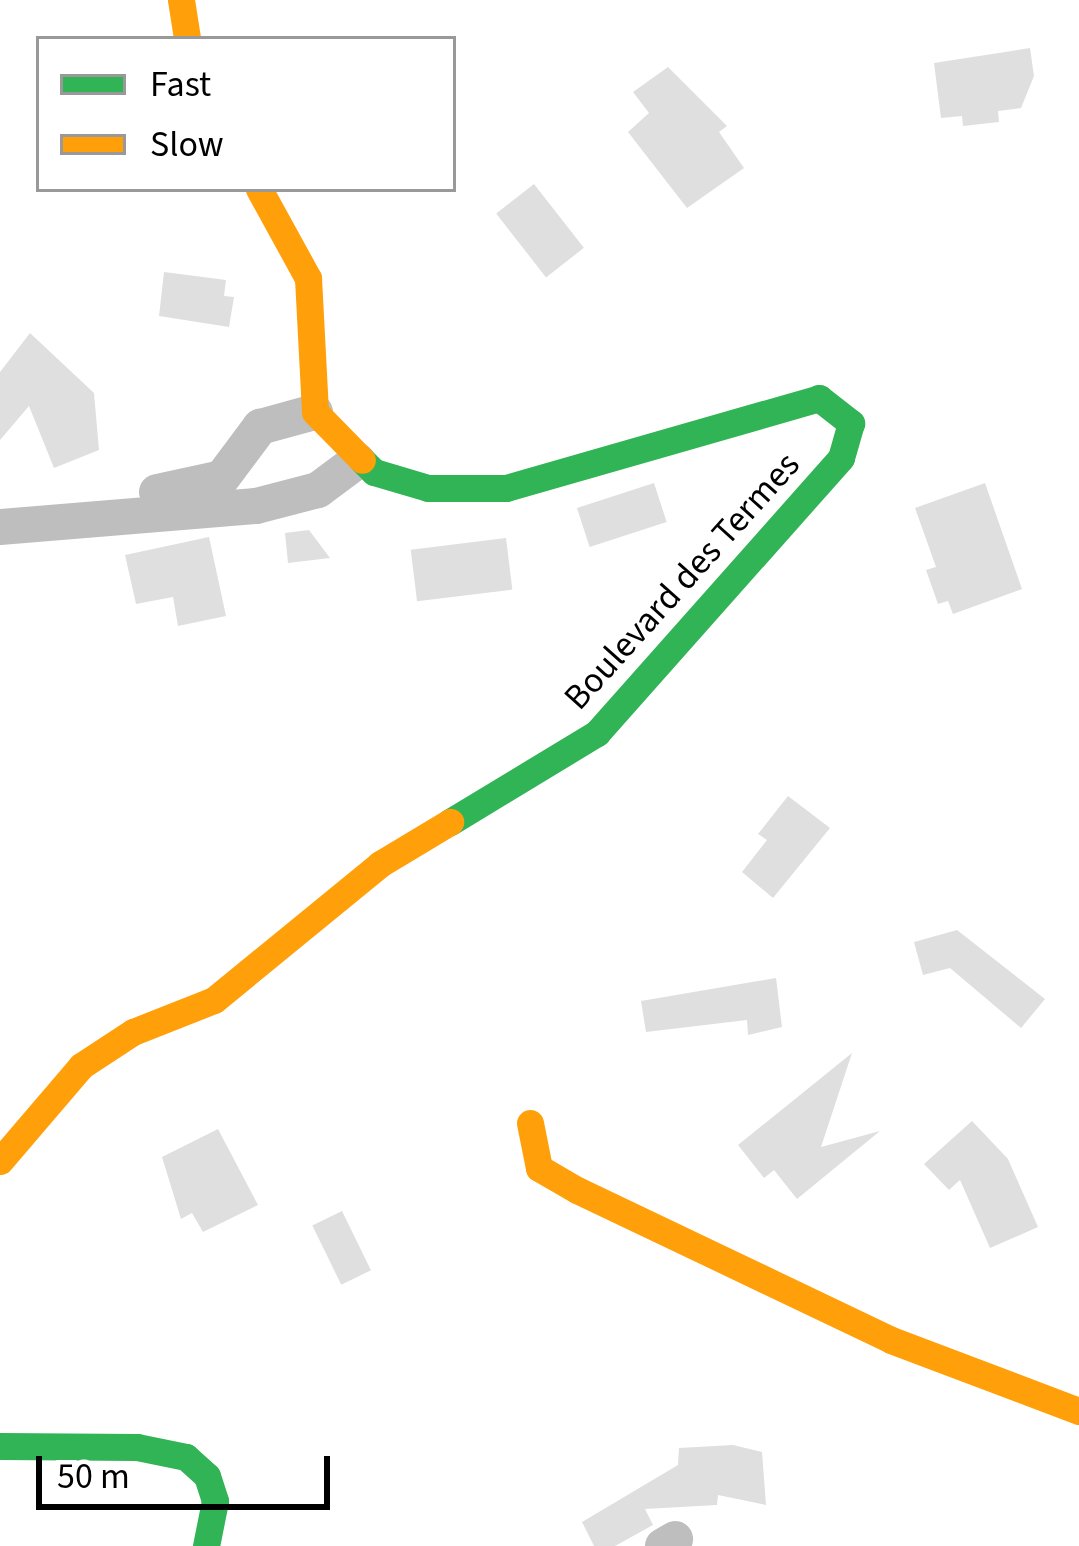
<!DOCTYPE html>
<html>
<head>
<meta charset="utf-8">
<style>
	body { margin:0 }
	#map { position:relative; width:1079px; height:1546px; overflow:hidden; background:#fff; font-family:"Source Sans 3",sans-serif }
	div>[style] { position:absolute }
	.building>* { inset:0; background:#dfdfdf; transform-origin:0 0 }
	.street>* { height:36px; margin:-18px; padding:0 18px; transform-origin:18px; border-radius:18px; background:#bebebe }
	.fast>* { height:27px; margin:-13.5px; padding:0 13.5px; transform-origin:13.5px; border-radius:13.5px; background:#30b455 }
	.slow>* { height:27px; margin:-13.5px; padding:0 13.5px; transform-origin:13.5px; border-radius:13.5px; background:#ff9f0a }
	span { translate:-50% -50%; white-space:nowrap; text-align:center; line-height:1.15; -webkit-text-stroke:12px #fff; paint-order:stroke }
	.street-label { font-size:36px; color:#000 }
	.legend { position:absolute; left:36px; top:36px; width:420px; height:156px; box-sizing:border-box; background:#fff; border:3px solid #999; margin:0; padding:15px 21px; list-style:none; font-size:36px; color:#000 }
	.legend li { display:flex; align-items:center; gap:24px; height:60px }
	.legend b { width:60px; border:3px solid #999 }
	.scale { position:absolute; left:36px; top:1456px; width:294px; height:54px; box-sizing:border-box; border:6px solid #000; border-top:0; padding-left:15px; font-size:36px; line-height:42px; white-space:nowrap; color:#000; -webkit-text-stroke:9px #fff; paint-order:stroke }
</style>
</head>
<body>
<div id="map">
	<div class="building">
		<i style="clip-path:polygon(1030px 48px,1034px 76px,1021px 108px,998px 111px,999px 122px,963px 126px,962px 116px,941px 118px,934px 63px)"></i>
		<i style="clip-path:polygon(668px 67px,727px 126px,719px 132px,744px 168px,687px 208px,628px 132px,649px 113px,633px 92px)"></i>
		<i style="left:534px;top:184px;width:81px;height:48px;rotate:52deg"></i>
		<i style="clip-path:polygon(164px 272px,226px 280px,224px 296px,234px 297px,229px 327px,159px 316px)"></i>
		<i style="clip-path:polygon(30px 333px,94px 393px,99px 450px,54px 468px,29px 406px,0 440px,0 372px)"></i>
		<i style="left:654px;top:483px;width:41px;height:81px;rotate:72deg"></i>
		<i style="clip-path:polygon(985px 483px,1022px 589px,953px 614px,948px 601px,938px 604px,926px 570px,936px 567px,915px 508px)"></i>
		<i style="clip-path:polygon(309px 530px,330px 558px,288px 563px,285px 533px)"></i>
		<i style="clip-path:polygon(209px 537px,226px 616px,178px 626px,173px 597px,136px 604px,125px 555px)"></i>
		<i style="left:506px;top:538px;width:52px;height:96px;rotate:83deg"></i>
		<i style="clip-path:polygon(788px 796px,830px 828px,773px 898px,742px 872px,767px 840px,758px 834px)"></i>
		<i style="clip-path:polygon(957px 930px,1045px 999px,1021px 1028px,950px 968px,923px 975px,914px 942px)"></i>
		<i style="clip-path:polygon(776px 978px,782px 1027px,748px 1035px,747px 1020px,646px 1032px,641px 1001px)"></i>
		<i style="clip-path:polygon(852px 1053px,821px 1147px,880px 1131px,797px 1199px,774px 1170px,764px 1178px,738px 1145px)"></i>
		<i style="clip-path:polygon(972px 1121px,1008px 1159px,1038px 1227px,990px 1248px,960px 1180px,949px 1190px,924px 1164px)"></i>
		<i style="clip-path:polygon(218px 1129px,258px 1205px,203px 1232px,192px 1213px,181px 1219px,162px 1157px)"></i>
		<i style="left:342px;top:1211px;width:66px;height:33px;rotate:64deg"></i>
		<i style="clip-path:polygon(733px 1445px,762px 1452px,766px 1505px,718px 1495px,717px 1505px,645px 1509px,653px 1525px,615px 1546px,594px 1546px,582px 1522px,678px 1465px,679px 1448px)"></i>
	</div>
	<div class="street">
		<i style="left:157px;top:492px;width:66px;rotate:-12.2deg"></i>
		<i style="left:222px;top:478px;width:64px;rotate:-53.3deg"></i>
		<i style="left:260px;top:427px;width:57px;rotate:-15.3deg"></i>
		<i style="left:0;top:527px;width:257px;rotate:-4.7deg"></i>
		<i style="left:256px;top:506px;width:64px;rotate:-14.5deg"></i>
		<i style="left:318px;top:490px;width:49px;rotate:-36.6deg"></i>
		<i style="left:663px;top:1546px;width:14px;rotate:-30deg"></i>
	</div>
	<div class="fast">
		<i style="left:362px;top:460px;width:17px;rotate:45deg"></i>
		<i style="left:374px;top:472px;width:56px;rotate:16.5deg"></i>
		<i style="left:428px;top:488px;width:78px"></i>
		<i style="left:506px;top:488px;width:326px;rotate:-16deg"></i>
		<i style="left:819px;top:398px;width:41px;rotate:38deg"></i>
		<i style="left:851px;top:423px;width:36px;rotate:106deg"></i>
		<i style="left:841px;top:458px;width:368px;rotate:131.6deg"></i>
		<i style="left:597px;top:733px;width:172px;rotate:148.8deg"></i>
		<i style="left:0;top:1446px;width:137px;rotate:0.4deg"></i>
		<i style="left:137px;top:1447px;width:50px;rotate:11.5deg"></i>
		<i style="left:186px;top:1457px;width:28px;rotate:42deg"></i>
		<i style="left:207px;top:1476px;width:26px;rotate:72deg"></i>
		<i style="left:215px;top:1501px;width:46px;rotate:101.3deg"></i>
	</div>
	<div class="slow">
		<i style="left:181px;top:0;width:39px;rotate:81deg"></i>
		<i style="left:259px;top:189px;width:102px;rotate:61.2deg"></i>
		<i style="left:308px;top:278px;width:134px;rotate:87deg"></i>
		<i style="left:315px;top:412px;width:67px;rotate:45.6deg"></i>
		<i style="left:530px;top:1123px;width:46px;rotate:78.7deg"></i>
		<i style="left:539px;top:1168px;width:44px;rotate:30.1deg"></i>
		<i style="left:577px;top:1190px;width:348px;rotate:25.5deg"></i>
		<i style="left:891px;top:1340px;width:201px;rotate:20.7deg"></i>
		<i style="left:0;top:1161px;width:125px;rotate:-49.5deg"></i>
		<i style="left:81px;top:1066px;width:62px;rotate:-33.2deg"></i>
		<i style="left:133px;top:1032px;width:87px;rotate:-21.6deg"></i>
		<i style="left:214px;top:1000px;width:215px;rotate:-39.3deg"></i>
		<i style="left:380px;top:864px;width:82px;rotate:-31deg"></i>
	</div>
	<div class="street-label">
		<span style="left:682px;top:581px;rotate:-48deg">Boulevard des Termes</span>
	</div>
	<ul class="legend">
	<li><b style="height:15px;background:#30b455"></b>Fast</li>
	<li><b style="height:15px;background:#ff9f0a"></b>Slow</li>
	</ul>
	<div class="scale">50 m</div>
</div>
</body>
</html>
